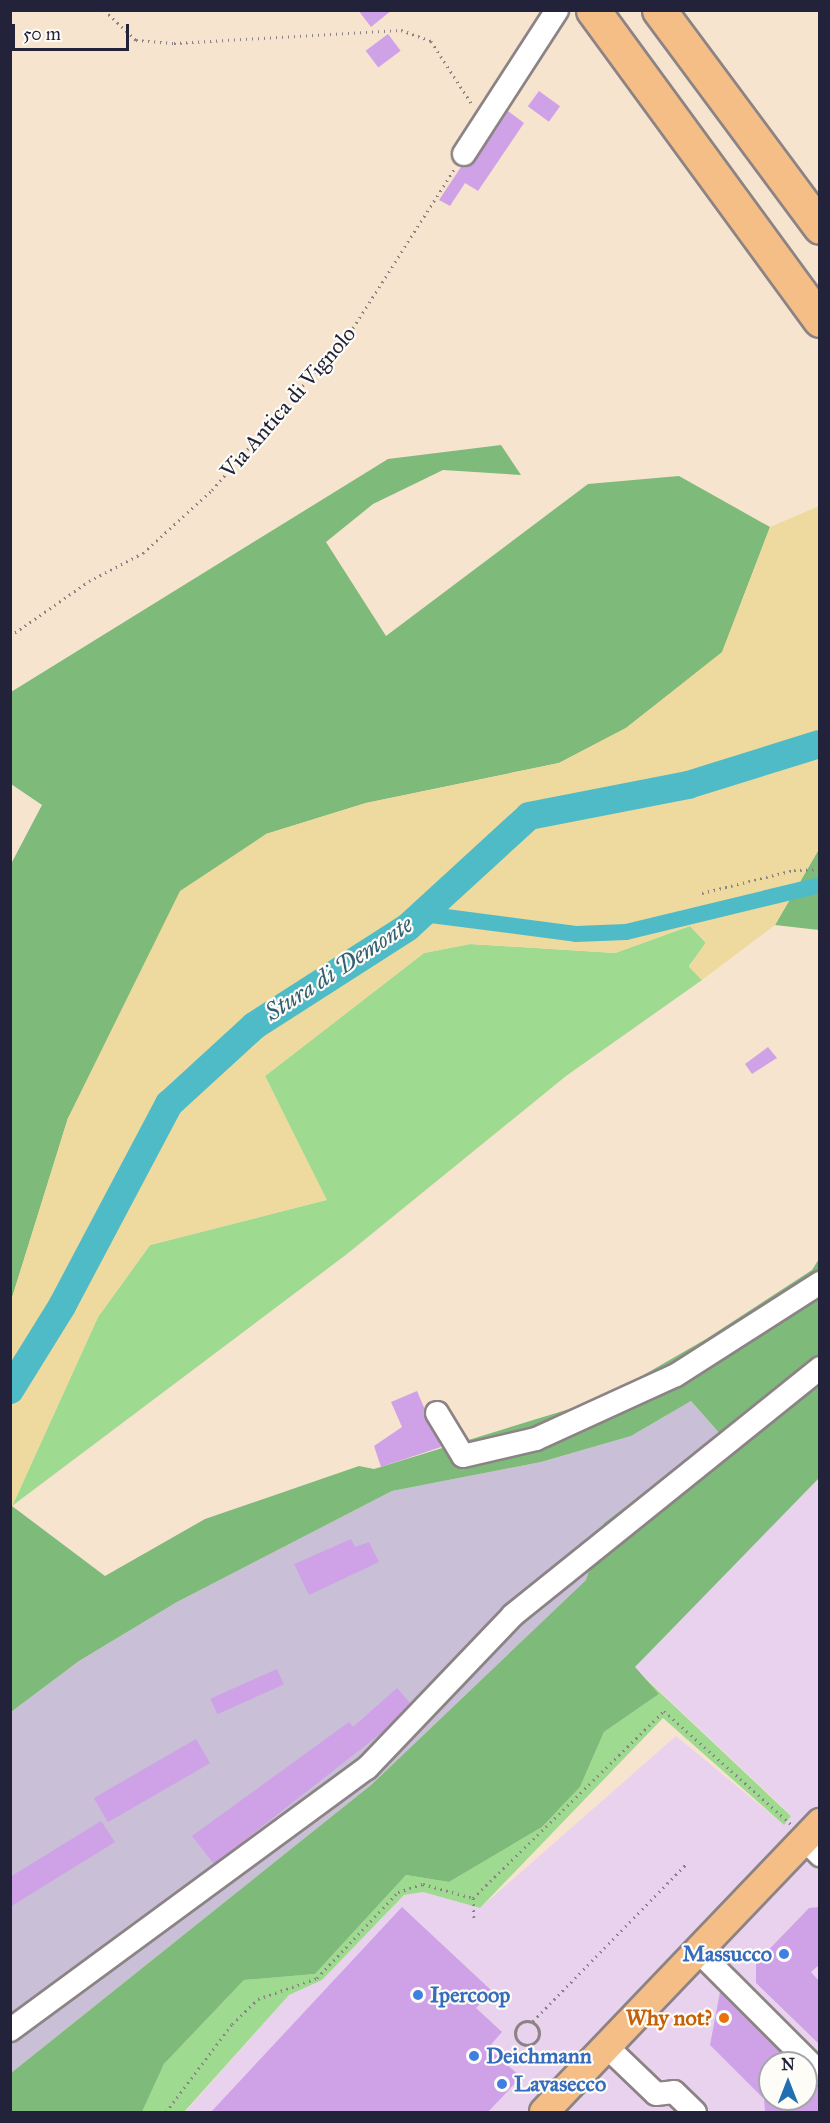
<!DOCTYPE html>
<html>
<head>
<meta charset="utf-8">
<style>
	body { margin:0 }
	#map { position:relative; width:830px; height:2123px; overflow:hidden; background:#f7e4cf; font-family:"IM FELL Great Primer",serif }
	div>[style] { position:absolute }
	.built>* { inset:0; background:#e9d2ed }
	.industrial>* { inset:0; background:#c9bfd7 }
	.green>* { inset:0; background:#9eda8f }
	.forest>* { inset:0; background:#7eba7a }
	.sand>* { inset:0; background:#eeda9e }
	.canal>* { height:16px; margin:-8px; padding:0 8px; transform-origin:8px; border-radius:8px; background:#4ebbc7 }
	.river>* { height:28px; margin:-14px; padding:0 14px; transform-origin:14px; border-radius:14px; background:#4ebbc7 }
	.building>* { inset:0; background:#cfa2e7; transform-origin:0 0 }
	.path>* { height:3px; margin-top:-1.5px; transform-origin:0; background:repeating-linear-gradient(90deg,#8c8385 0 1.5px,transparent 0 6px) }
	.path>.ring { margin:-1.5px; padding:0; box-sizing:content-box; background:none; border:3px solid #8c8385; border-radius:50% }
	.roads { filter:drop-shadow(2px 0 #8c8385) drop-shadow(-2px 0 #8c8385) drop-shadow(0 2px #8c8385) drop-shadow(0 -2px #8c8385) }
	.minor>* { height:22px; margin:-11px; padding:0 11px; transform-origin:11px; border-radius:11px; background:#fff }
	.major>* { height:28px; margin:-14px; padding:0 14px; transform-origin:14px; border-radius:14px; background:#f6be87 }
	.highway>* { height:33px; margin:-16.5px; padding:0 16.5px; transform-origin:16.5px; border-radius:16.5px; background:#f6be87 }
	.dots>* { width:16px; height:16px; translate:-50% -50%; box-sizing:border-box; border:3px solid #fdfcf7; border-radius:50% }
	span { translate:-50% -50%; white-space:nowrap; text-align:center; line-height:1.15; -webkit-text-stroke:4.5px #fdfcf7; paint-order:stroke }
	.street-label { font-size:22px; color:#22223b }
	.shop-label { font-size:22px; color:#366cbe; font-weight:700 }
	.right { translate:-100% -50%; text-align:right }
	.left { translate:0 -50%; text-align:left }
	.food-label { font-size:22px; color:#c56008; font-weight:700 }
	.water-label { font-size:24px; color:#345f73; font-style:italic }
	.frame { position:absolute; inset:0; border:12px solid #22223b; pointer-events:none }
	.north { position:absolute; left:758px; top:2051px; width:60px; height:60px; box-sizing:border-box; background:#fdfcf7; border:2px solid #a5a5ac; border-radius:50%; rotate:0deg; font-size:16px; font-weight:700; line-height:24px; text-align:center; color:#22223b }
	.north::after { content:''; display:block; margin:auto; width:21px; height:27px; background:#1f6fb2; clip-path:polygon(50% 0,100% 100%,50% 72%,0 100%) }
	.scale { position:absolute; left:12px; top:24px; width:117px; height:27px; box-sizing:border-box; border:3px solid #22223b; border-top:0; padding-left:8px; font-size:18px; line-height:21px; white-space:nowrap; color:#22223b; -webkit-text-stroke:4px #fdfcf7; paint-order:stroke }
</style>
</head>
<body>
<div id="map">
	<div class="built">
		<i style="clip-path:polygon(evenodd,819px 1478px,819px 2112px,185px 2112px,289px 1995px,322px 1980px,404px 1895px,423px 1892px,480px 1908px,676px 1736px,784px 1825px,791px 1815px,634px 1667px,819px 1478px,770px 2063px,806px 2063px,806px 2099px,770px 2099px,770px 2063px)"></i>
	</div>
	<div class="industrial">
		<i style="clip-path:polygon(691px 1401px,721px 1435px,604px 1523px,586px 1580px,371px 1785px,11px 2073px,11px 1712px,79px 1661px,177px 1602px,392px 1491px,541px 1462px,631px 1436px)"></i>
	</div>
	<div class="green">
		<i style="clip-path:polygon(690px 926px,706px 943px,689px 966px,702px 980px,566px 1076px,347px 1254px,12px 1506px,98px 1317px,150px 1245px,326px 1200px,265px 1076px,424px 953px,470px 944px,615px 953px)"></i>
		<i style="clip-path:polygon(634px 1668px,791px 1816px,784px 1825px,663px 1718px,480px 1908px,423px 1892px,404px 1895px,322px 1980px,289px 1995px,184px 2112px,142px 2112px,164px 2064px,244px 1980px,315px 1974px,406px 1875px,449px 1882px,542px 1827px,580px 1787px,604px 1732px,659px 1694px)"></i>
	</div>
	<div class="forest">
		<i style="clip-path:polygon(501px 445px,521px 475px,443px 470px,373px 504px,326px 542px,386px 636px,588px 484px,679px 476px,770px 527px,722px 653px,626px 728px,559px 763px,366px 803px,266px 834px,68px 1118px,11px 1301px,11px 864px,42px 805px,11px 784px,11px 692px,388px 459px)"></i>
		<i style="clip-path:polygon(819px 849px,819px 930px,775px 925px)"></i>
		<i style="clip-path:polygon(819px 1259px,819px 1478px,635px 1667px,659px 1694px,604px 1732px,580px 1787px,542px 1827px,449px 1882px,406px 1875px,315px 1974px,244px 1980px,164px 2064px,142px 2112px,11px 2112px,11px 2073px,371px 1785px,586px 1580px,604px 1523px,721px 1435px,691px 1401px,631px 1436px,541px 1462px,392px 1491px,177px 1602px,79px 1661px,11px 1712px,12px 1506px,105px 1576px,205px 1519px,359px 1466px,374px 1469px,602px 1399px,706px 1339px,812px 1270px)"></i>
	</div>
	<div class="sand">
		<i style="clip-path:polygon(819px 506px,819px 849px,775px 925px,702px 980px,689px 967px,706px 942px,690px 926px,615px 953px,470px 944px,424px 953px,265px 1076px,327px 1200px,150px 1245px,98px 1317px,11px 1509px,11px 1301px,68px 1118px,180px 891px,266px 834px,366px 803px,559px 763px,626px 728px,722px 652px,770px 527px)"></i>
	</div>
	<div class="canal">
		<i style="left:423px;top:914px;width:154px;rotate:7.4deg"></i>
		<i style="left:576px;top:934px;width:50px;rotate:-2.3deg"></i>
		<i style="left:626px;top:932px;width:200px;rotate:-13.6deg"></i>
	</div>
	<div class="river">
		<i style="left:10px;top:1390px;width:99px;rotate:-58.2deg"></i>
		<i style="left:62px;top:1306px;width:229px;rotate:-62.1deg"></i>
		<i style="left:169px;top:1104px;width:115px;rotate:-42.5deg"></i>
		<i style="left:254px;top:1026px;width:183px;rotate:-32.7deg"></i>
		<i style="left:408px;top:927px;width:164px;rotate:-42.5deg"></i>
		<i style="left:529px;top:816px;width:162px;rotate:-11deg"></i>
		<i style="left:688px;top:785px;width:138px;rotate:-17.3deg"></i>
	</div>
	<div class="building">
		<i style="clip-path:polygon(358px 10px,392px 10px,371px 27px)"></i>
		<i style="left:388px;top:34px;width:21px;height:28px;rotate:53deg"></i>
		<i style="left:539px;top:91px;width:26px;height:19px;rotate:36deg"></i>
		<i style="clip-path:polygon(508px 111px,524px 123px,478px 191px,465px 183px,450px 206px,439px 200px,461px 167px,475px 161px)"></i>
		<i style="clip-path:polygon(768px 1047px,777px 1058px,752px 1074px,745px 1064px)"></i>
		<i style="clip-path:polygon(417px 1391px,441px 1447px,381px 1467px,374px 1446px,402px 1427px,391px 1402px)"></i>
		<i style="clip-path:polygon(351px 1539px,355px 1547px,369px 1542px,379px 1562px,309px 1595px,294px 1564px)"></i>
		<i style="left:277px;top:1669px;width:17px;height:73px;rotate:66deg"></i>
		<i style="clip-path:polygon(397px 1688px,410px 1703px,384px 1731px,214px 1864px,192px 1836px,349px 1722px,353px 1727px)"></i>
		<i style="left:196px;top:1739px;width:28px;height:118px;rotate:60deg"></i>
		<i style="clip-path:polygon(101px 1821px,115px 1842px,10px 1907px,10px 1877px)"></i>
		<i style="clip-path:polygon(402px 1907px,492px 1991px,476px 2008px,502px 2032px,488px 2048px,521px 2077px,488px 2112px,211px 2112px)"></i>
		<i style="clip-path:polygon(819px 1907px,819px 1965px,811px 1972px,819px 1981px,819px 2044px,756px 1983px,756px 1963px,809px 1908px)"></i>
		<i style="clip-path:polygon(720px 1992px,791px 2063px,770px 2063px,770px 2099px,806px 2099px,806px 2078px,819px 2086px,819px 2112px,765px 2112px,764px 2099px,710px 2045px)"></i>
	</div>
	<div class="path">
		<i style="left:104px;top:10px;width:44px;rotate:43.2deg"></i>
		<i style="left:136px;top:40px;width:38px;rotate:5deg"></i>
		<i style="left:174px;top:43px;width:227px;rotate:-3.3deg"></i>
		<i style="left:401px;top:30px;width:32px;rotate:20deg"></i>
		<i style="left:431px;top:41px;width:77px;rotate:57.1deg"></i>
		<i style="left:10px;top:636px;width:96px;rotate:-34.8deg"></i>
		<i style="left:89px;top:581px;width:61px;rotate:-27.4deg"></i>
		<i style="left:143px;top:553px;width:93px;rotate:-42.4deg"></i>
		<i style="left:212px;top:490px;width:215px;rotate:-49deg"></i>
		<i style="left:353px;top:328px;width:190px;rotate:-57.5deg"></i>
		<i style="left:702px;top:893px;width:95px;rotate:-14deg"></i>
		<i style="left:794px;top:870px;width:26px;rotate:-2deg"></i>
		<i style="left:473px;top:1898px;width:267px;rotate:-44.4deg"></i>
		<i style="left:664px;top:1711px;width:170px;rotate:41.7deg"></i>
		<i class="ring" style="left:515px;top:2021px;width:21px;height:21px"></i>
		<i style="left:533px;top:2021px;width:222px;rotate:-45.7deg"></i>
		<i style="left:503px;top:2061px;width:27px;rotate:-48deg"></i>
		<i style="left:166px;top:2112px;width:110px;rotate:-53.1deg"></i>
		<i style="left:232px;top:2024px;width:36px;rotate:-44deg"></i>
		<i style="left:258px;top:1999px;width:63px;rotate:-19.6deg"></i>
		<i style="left:317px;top:1978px;width:118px;rotate:-46.7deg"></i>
		<i style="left:398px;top:1892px;width:26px;rotate:-18deg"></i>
		<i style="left:423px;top:1884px;width:52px;rotate:15.6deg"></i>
		<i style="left:473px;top:1898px;width:23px;rotate:88deg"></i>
	</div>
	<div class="roads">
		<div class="minor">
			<i style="left:464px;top:154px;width:171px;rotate:-57.1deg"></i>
			<i style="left:437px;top:1413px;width:50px;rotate:58.8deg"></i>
			<i style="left:463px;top:1456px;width:75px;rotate:-13.1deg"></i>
			<i style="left:536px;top:1439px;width:154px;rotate:-24.6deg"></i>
			<i style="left:676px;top:1375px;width:171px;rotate:-32.6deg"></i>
			<i style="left:804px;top:1839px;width:23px;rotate:45deg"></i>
			<i style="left:698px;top:1951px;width:173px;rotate:45deg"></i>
			<i style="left:10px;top:2030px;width:443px;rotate:-36.3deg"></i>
			<i style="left:367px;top:1768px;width:211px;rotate:-46.3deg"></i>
			<i style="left:513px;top:1615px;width:394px;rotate:-38.8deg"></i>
			<i style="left:606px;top:2046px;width:69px;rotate:43.8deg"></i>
			<i style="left:656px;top:2094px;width:18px;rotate:-6deg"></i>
			<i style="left:674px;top:2092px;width:29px;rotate:44deg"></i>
		</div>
		<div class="major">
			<i style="left:544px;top:2112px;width:400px;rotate:-46.3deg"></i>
		</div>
		<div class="highway">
			<i style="left:593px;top:10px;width:384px;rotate:53.8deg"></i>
			<i style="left:659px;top:10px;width:270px;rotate:53.4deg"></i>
		</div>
	</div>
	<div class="dots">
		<i style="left:784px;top:1954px;background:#3f7fe0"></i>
		<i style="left:418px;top:1995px;background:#3f7fe0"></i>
		<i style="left:724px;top:2018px;background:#e8710a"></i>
		<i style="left:474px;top:2056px;background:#3f7fe0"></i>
		<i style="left:502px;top:2084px;background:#3f7fe0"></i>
	</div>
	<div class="street-label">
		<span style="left:288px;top:402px;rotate:-49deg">Via Antica di Vignolo</span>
	</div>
	<div class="shop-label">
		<span class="right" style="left:772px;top:1954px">Massucco</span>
		<span class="left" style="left:430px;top:1995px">Ipercoop</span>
		<span class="left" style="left:486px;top:2056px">Deichmann</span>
		<span class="left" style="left:514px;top:2084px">Lavasecco</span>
	</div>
	<div class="food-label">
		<span class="right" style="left:712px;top:2018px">Why not?</span>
	</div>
	<div class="water-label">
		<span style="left:339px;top:969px;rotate:-33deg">Stura di Demonte</span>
	</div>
	<div class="frame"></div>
	<div class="north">N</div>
	<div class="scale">50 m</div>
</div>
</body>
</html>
